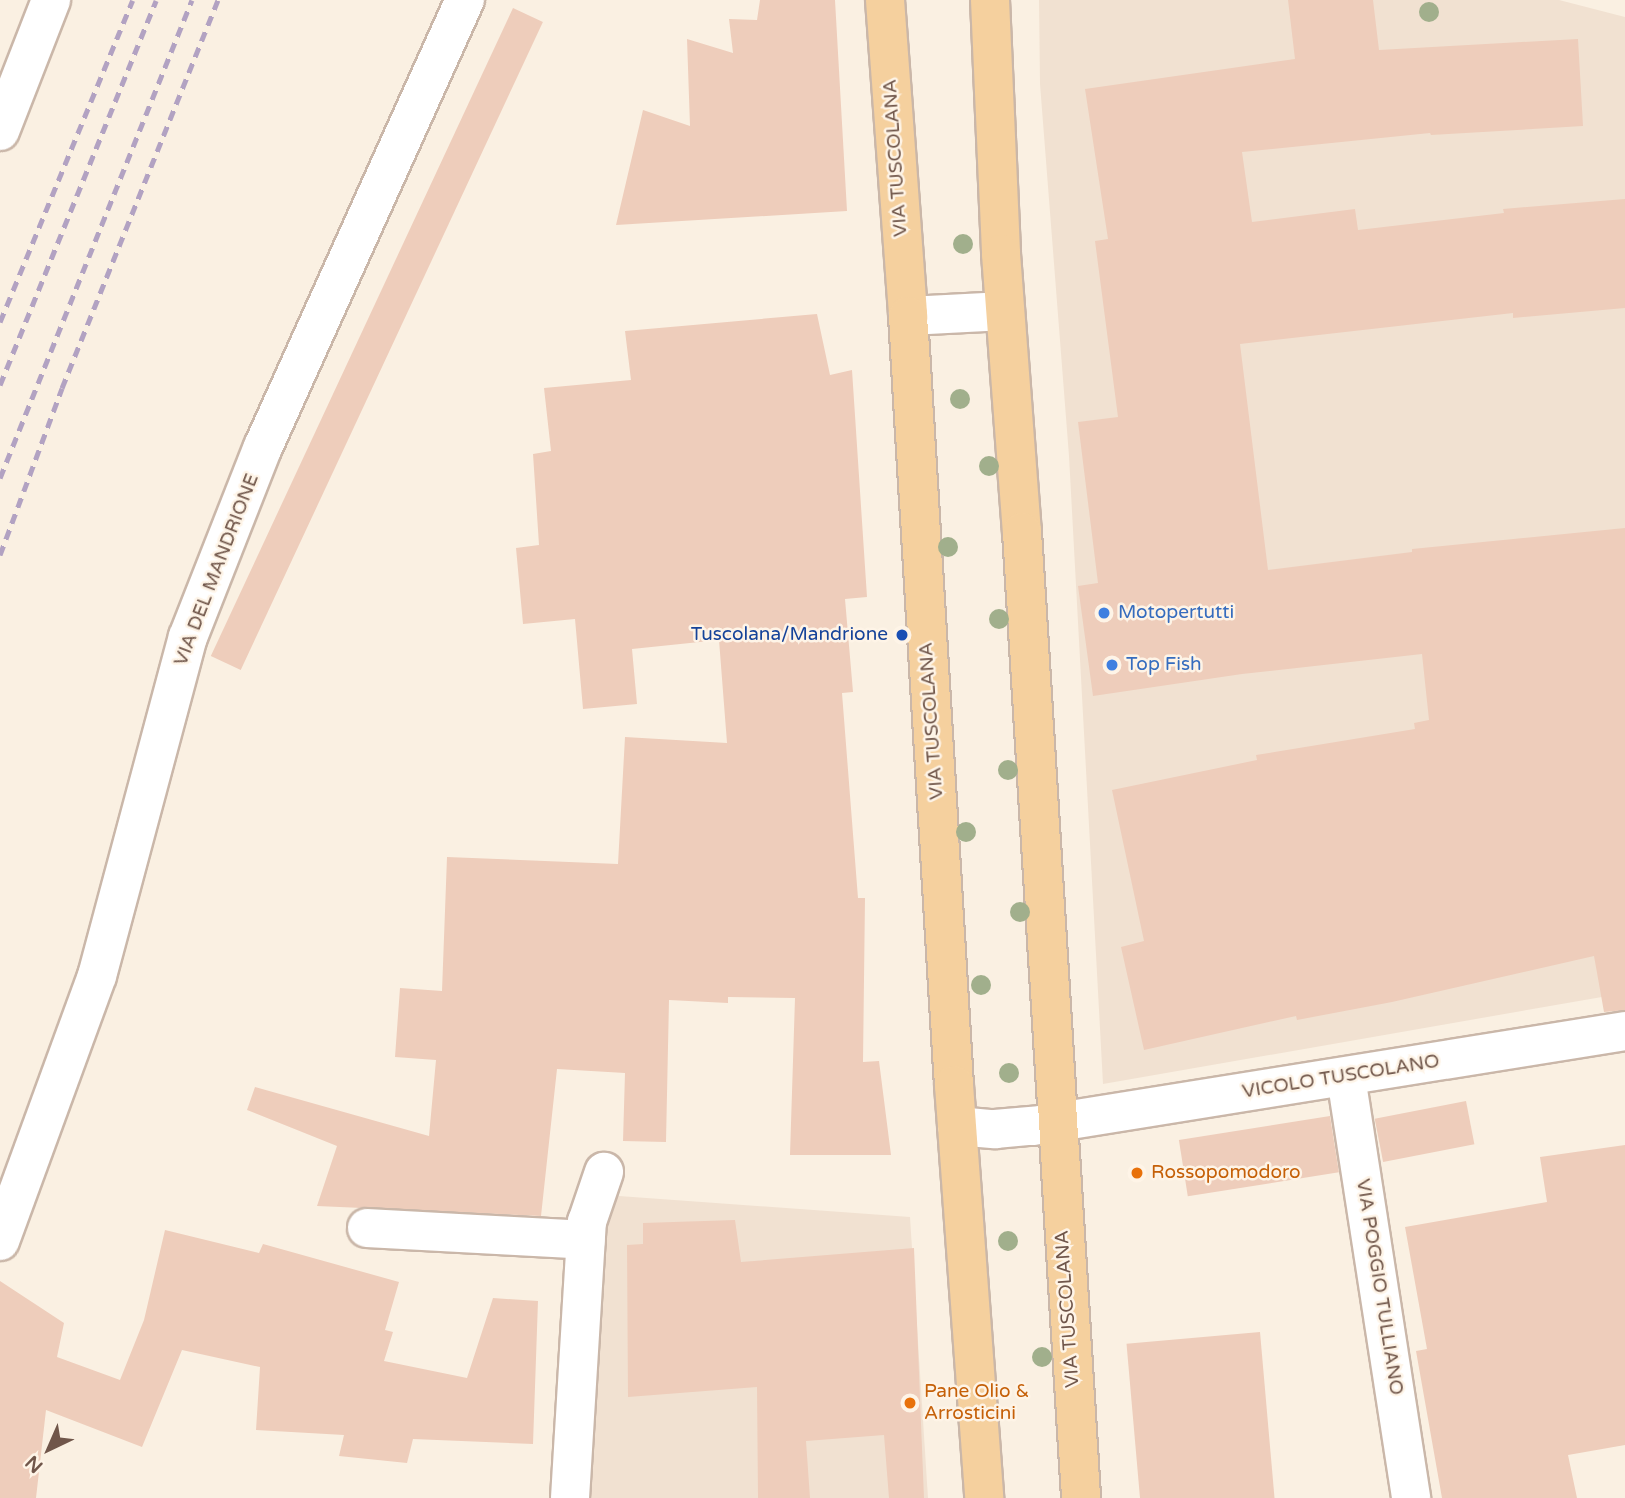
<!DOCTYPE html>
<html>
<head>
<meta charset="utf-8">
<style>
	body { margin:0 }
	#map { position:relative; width:1625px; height:1498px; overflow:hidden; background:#faf0e2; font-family:"Varela Round",sans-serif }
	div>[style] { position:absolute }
	.residential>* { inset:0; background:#f1e1d1 }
	.building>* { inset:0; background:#eecdbb; transform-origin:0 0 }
	.roads { filter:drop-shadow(2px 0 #cab7a9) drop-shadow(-2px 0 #cab7a9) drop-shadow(0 2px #cab7a9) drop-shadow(0 -2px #cab7a9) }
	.minor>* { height:38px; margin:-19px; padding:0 19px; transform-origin:19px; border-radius:19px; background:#fff }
	.major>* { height:38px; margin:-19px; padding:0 19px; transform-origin:19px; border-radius:19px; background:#f5d09e }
	.rail>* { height:5px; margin-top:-2.5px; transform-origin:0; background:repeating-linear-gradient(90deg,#b2a2c2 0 10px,transparent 0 17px) }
	.trees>* { width:20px; height:20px; margin:-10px; border-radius:50%; background:#a1af8c }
	.dots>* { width:19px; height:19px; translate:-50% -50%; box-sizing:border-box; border:4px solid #fef4e7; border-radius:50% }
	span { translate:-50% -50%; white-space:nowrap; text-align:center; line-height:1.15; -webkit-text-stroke:5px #fef4e7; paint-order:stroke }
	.street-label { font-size:19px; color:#70564a }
	.shop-label { font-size:19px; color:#366cbe }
	.left { translate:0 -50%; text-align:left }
	.transit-label { font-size:19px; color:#164399 }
	.right { translate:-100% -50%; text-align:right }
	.food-label { font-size:19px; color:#c56008 }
	.north { position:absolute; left:14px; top:1414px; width:70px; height:70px; -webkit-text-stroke:5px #fef4e7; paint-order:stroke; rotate:224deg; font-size:19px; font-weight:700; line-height:28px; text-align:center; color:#70564a }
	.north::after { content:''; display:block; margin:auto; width:24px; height:32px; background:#70564a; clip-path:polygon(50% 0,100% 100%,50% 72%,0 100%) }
</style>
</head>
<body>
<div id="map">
	<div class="residential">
		<i style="clip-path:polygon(1039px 0,1559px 0,1625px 17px,1625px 993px,1103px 1084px,1069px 456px,1040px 84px)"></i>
		<i style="clip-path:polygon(605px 1195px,910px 1217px,928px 1498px,588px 1498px)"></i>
	</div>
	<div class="building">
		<i style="clip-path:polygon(760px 0,835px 0,847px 211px,616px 225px,643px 110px,690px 126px,687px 39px,733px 53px,729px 19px,757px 20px)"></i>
		<i style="clip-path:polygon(1288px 0,1373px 0,1379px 50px,1578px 39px,1583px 126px,1431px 135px,1430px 133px,1242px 152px,1252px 222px,1355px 209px,1358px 230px,1504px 213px,1503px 209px,1625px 199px,1625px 308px,1513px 318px,1513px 313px,1240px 344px,1268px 570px,1412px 552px,1412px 549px,1625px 528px,1625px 1010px,1604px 1012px,1594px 956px,1392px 1002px,1297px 1020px,1296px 1016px,1144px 1050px,1121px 947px,1144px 941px,1112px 790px,1257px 760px,1256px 755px,1415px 729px,1414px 723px,1429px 720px,1422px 654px,1242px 674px,1093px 696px,1078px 586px,1098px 583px,1078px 422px,1118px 417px,1095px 241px,1108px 239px,1085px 89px,1295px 59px)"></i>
		<i style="left:513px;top:8px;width:33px;height:715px;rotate:25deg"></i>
		<i style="clip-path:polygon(817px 314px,830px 375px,852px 370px,867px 597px,845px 599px,853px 692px,842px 693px,858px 898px,865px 898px,863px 1062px,879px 1061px,891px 1155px,790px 1155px,795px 998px,728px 997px,728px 1003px,669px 1000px,666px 1142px,623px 1141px,625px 1073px,557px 1069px,541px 1216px,317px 1206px,337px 1146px,247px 1110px,255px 1087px,429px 1136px,436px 1060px,395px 1057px,400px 988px,442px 991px,447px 857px,618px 864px,625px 737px,727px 743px,719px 640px,632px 649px,637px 704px,583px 709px,575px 619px,523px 624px,516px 548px,539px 545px,533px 454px,551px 451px,544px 388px,631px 380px,625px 331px)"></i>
		<i style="left:1466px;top:1101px;width:44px;height:93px;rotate:79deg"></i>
		<i style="left:1330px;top:1116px;width:57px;height:153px;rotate:81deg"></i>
		<i style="clip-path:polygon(1625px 1145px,1625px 1445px,1568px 1455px,1577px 1498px,1442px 1498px,1416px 1351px,1427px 1349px,1405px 1227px,1547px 1202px,1540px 1157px)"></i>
		<i style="clip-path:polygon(735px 1220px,741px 1262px,914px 1248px,924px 1498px,889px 1498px,884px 1435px,806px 1441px,810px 1498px,758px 1498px,757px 1387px,628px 1397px,627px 1245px,643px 1244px,643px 1223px)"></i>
		<i style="clip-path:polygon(165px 1230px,259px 1253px,263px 1244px,399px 1282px,385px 1330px,393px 1332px,384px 1361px,467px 1378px,493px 1298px,538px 1301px,533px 1444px,413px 1439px,407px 1463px,339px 1456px,344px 1435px,256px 1430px,260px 1367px,182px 1350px,142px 1447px,46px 1410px,36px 1498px,0 1498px,0 1281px,64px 1323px,57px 1357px,120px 1380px,144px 1320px)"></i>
		<i style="left:1260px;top:1332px;width:167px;height:134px;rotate:85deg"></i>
	</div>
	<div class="roads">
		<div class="minor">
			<i style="left:0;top:131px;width:141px;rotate:-68.7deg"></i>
			<i style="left:908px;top:316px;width:97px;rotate:-3deg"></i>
			<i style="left:1346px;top:1077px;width:426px;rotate:81.2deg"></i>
			<i style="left:957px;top:1126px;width:38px;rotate:5deg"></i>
			<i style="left:995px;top:1129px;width:38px;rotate:-5deg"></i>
			<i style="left:1033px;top:1126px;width:600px;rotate:-9.12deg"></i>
			<i style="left:367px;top:1228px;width:219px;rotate:3.1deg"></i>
			<i style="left:0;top:1241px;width:282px;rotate:-69.9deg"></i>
			<i style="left:97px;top:976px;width:351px;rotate:-75deg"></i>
			<i style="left:188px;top:637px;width:204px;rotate:-68.5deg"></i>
			<i style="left:263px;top:447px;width:491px;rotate:-65.7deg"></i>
			<i style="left:570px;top:1498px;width:277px;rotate:-86.5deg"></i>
			<i style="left:587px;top:1222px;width:53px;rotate:-71.2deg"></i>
		</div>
		<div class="major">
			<i style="left:885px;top:0;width:317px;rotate:85.8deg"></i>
			<i style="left:908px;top:316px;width:770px;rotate:86.58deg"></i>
			<i style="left:954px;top:1085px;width:414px;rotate:85.8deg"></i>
			<i style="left:990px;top:0;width:254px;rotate:87.5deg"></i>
			<i style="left:1001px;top:254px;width:279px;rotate:85.7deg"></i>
			<i style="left:1022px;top:532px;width:968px;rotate:86.5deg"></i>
		</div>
	</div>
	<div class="rail">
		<i style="left:0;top:322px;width:348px;rotate:-67.6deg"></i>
		<i style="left:0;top:385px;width:415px;rotate:-67.9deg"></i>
		<i style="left:0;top:478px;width:515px;rotate:-68.12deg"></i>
		<i style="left:0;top:555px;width:178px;rotate:-69.6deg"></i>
		<i style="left:62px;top:388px;width:418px;rotate:-68.1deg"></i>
	</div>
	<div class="trees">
		<i style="left:1429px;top:12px"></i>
		<i style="left:963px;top:244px"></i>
		<i style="left:960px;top:399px"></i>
		<i style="left:989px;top:466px"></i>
		<i style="left:948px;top:547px"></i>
		<i style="left:999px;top:619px"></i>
		<i style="left:1008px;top:770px"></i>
		<i style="left:966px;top:832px"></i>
		<i style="left:1020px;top:912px"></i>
		<i style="left:981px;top:985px"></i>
		<i style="left:1009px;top:1073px"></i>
		<i style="left:1008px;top:1241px"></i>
		<i style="left:1042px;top:1357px"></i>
	</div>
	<div class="dots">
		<i style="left:1104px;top:613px;background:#3f7fe0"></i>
		<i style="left:902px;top:635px;background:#1a4fb4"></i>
		<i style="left:1112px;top:665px;background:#3f7fe0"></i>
		<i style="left:1137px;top:1173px;background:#e8710a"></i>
		<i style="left:910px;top:1403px;background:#e8710a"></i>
	</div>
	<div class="street-label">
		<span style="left:896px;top:158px;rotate:-94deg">VIA TUSCOLANA</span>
		<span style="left:217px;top:570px;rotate:-69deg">VIA DEL MANDRIONE</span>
		<span style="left:932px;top:721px;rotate:-94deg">VIA TUSCOLANA</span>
		<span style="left:1341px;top:1077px;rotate:-9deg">VICOLO TUSCOLANO</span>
		<span style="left:1379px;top:1287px;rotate:81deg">VIA POGGIO TULLIANO</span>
		<span style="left:1068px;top:1309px;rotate:-94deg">VIA TUSCOLANA</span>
	</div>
	<div class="shop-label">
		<span class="left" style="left:1118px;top:613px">Motopertutti</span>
		<span class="left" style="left:1126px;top:665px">Top Fish</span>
	</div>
	<div class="transit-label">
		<span class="right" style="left:888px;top:635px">Tuscolana/Mandrione</span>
	</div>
	<div class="food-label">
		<span class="left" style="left:1151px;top:1173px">Rossopomodoro</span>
		<span class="left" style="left:924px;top:1403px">Pane Olio &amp;<br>Arrosticini</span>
	</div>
	<div class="north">N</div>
</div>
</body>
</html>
